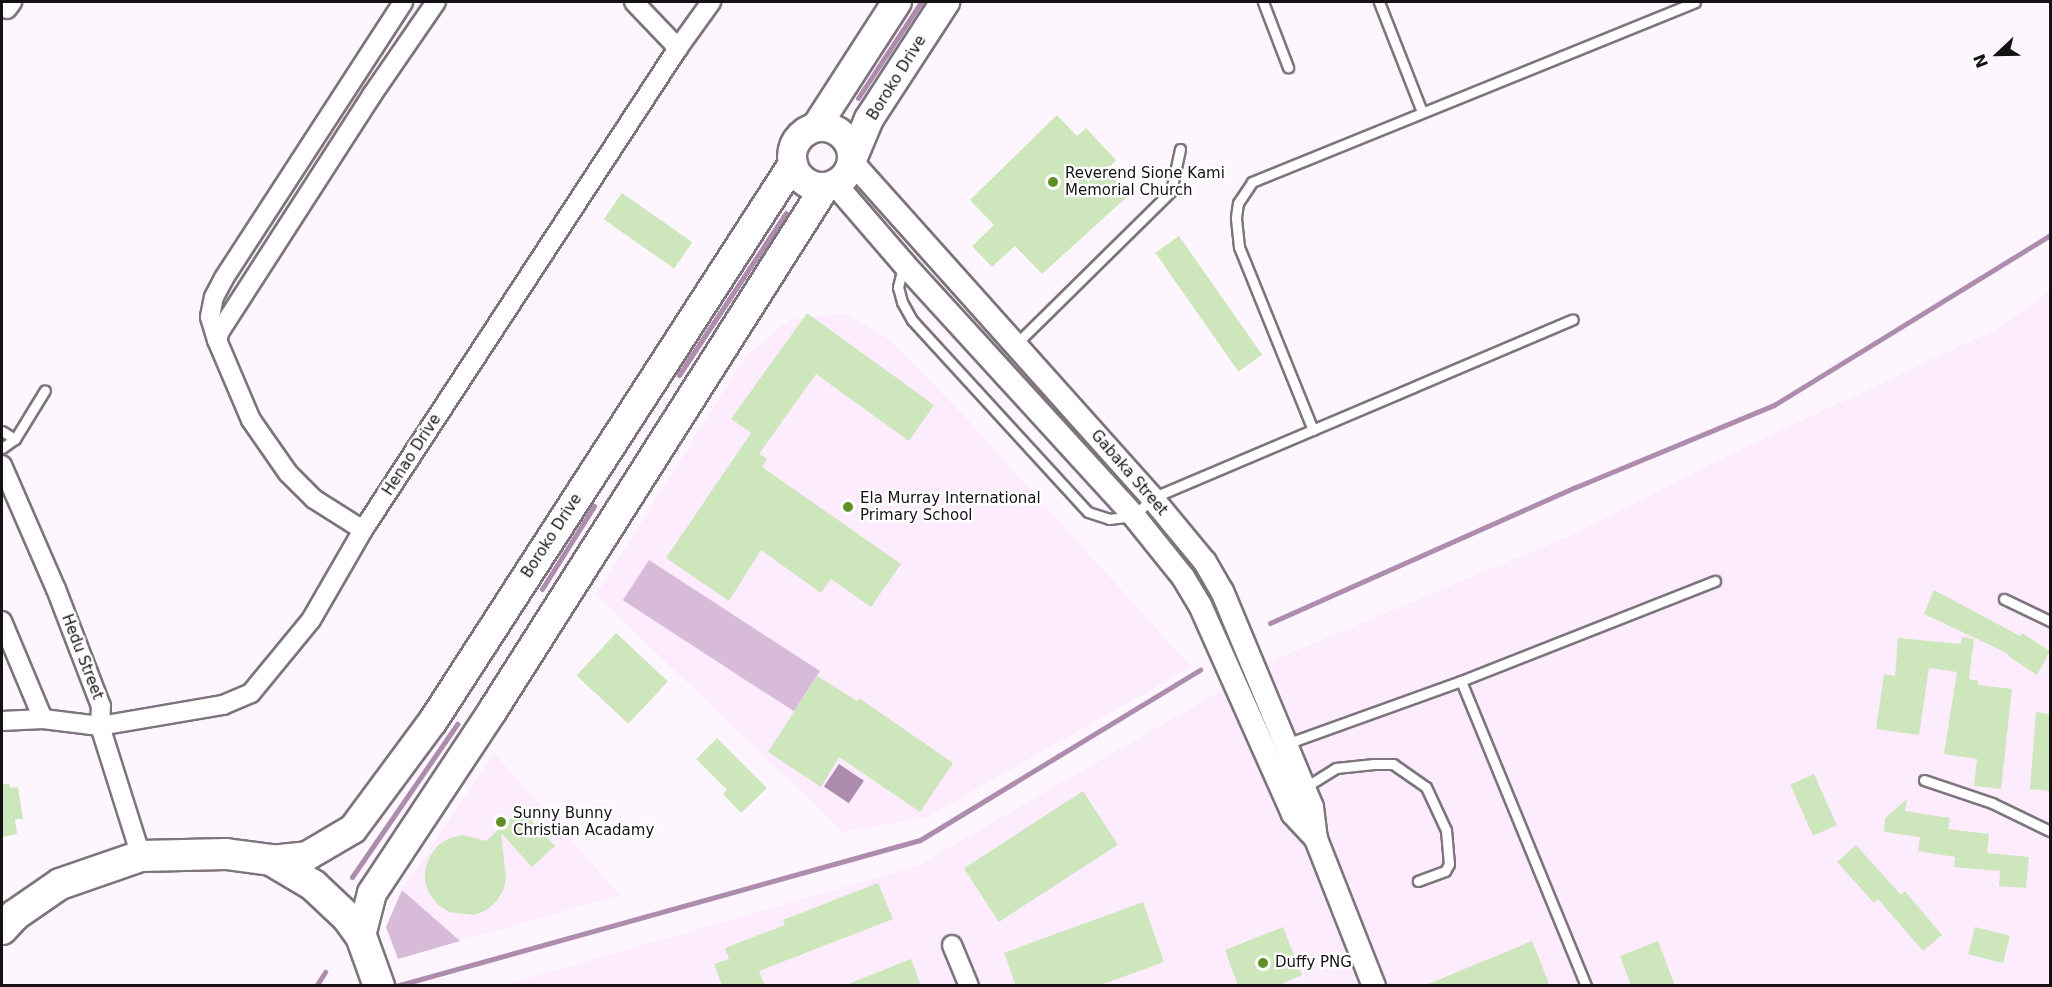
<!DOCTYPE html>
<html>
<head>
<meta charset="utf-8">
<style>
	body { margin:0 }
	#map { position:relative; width:2052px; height:987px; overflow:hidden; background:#fef6fe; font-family:"DejaVu Sans",sans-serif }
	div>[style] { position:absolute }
	.built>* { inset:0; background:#fcecfd }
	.green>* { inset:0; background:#d8bad9; transform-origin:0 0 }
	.water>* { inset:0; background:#ad8cae; transform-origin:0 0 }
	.stream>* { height:5px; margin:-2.5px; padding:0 2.5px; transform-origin:2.5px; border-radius:2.5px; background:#ad8cae }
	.building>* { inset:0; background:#cee6bb; transform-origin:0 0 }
	.roads { filter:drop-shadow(2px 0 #7d747d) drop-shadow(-2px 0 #7d747d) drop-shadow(0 2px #7d747d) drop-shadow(0 -2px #7d747d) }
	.service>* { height:9px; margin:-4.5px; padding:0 4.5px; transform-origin:4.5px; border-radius:4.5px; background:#fff }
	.minor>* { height:18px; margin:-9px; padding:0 9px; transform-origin:9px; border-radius:9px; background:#fff }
	.tertiary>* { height:22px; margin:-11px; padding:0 11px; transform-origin:11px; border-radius:11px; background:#fff }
	.primary>* { height:28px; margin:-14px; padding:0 14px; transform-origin:14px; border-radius:14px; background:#fff }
	.primary>.ring { margin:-14px; padding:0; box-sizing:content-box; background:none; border:28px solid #fff; border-radius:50% }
	.trunk>* { height:30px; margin:-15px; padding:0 15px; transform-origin:15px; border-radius:15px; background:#fff }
	.dots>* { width:16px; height:16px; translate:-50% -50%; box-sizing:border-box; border:3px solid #fff; border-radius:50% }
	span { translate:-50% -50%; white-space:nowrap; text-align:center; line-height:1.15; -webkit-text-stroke:4.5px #fff; paint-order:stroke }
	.street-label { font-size:15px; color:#151215 }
	.poi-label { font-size:15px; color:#151215 }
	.left { translate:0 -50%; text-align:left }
	.frame { position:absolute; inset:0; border:3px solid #151215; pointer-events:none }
	.north { position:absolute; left:1968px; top:24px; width:60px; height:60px; -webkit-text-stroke:4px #fff; paint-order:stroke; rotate:248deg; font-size:16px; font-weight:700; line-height:24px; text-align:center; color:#151215 }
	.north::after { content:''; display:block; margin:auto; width:21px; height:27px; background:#151215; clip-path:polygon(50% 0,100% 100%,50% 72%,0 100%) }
</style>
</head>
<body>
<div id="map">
	<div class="built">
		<i style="clip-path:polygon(2050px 291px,2050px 985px,501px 986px,917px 866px,1274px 660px,1581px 531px,1716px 461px,1999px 328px)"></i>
		<i style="clip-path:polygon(846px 313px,890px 340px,966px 418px,1191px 667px,927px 817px,843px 832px,596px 595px,745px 357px,789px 320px)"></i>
		<i style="clip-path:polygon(494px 753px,620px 895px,398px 959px,386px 927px,402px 890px)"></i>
	</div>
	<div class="green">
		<i style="left:649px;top:560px;width:204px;height:48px;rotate:33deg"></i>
		<i style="clip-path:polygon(402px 890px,460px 941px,398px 959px,386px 927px)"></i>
	</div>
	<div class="water">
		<i style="left:839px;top:764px;width:30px;height:27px;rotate:34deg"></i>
	</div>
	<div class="stream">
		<i style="left:858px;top:98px;width:115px;rotate:-56.7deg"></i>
		<i style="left:679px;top:375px;width:194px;rotate:-56.6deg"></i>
		<i style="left:542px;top:589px;width:98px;rotate:-57.9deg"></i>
		<i style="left:1270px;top:623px;width:335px;rotate:-24deg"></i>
		<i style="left:1576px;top:487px;width:214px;rotate:-22.5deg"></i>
		<i style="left:1774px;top:405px;width:324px;rotate:-31.6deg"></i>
		<i style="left:352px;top:877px;width:186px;rotate:-55.5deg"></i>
		<i style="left:316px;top:986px;width:17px;rotate:-57deg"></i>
		<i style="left:396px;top:986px;width:544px;rotate:-15.57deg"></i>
		<i style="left:920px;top:840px;width:328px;rotate:-31.3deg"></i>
	</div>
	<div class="building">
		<i style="clip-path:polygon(1057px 115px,1077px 136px,1086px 128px,1116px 160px,1107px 170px,1129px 195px,1042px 274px,1015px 246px,992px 267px,972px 246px,994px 225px,970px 200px)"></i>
		<i style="left:622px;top:193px;width:86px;height:32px;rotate:35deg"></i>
		<i style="left:1179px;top:236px;width:145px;height:29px;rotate:55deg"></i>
		<i style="clip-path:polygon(807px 313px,934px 405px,909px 441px,816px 374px,759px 454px,767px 459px,762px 467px,901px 564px,871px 607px,831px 579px,821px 593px,761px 550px,729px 601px,666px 558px,751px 433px,731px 419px)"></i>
		<i style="clip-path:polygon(1934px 590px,2020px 636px,2022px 633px,2050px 651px,2037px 675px,2008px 656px,2009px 654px,1924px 614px)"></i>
		<i style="left:616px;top:633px;width:71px;height:58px;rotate:43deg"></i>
		<i style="clip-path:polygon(1962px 637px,1974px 639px,1969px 679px,1978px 681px,1978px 685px,2012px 689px,2001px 789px,1974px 786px,1977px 759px,1944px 754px,1957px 672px,1929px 668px,1919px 735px,1876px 729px,1884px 674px,1895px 676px,1898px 638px,1961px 644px)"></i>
		<i style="clip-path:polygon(817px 676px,857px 701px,859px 698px,953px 763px,920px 812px,839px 757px,821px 787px,768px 752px)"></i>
		<i style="clip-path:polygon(2036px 712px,2050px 714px,2050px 791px,2030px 789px)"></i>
		<i style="clip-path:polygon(717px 738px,767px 788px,741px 813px,723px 794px,727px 790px,696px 759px)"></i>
		<i style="left:1814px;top:774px;width:56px;height:26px;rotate:66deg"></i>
		<i style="clip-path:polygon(2px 784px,9px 784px,10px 788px,18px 787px,23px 819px,15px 819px,17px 834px,2px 837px)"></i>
		<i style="left:1083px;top:791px;width:64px;height:142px;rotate:57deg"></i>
		<i style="clip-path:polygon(1907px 799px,1905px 811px,1950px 818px,1948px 829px,1989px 834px,1987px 853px,2029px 857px,2026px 888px,1999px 886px,2000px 871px,1954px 867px,1955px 857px,1918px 851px,1920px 837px,1884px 832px,1885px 818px)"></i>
		<i style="clip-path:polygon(521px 809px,555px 846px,532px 867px,501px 833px,506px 878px,503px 891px,496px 902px,486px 910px,475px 915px,449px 912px,438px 905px,430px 895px,425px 883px,425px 869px,430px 856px,438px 845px,450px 838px,463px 835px,486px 841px)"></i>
		<i style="clip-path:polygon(1856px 845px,1901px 895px,1905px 891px,1942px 935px,1923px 951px,1878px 899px,1874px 903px,1837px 862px)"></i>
		<i style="clip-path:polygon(878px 883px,893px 919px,759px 971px,765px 986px,722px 986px,714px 964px,729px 959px,725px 948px,785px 925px,783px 920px)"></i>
		<i style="clip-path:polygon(1143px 902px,1164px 962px,1098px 986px,1016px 986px,1004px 953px)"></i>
		<i style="clip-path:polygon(1283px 927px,1302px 975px,1277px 986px,1238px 986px,1225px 950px)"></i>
		<i style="left:1975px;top:927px;width:36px;height:28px;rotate:14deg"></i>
		<i style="clip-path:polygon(1532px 941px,1550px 986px,1426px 986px,1426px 985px)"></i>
		<i style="clip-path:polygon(1658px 941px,1675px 986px,1631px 986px,1620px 956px)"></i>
		<i style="clip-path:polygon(911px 959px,921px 986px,846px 986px,846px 985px)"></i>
	</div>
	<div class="roads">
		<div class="service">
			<i style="left:1263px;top:2px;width:70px;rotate:69deg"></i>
			<i style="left:1379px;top:2px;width:118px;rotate:68.6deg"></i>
			<i style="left:903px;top:267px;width:21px;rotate:104deg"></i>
			<i style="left:898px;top:287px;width:16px;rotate:75deg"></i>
			<i style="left:902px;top:302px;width:21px;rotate:61deg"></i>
			<i style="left:912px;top:320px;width:260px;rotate:47.5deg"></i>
			<i style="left:1088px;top:512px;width:22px;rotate:18deg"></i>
			<i style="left:1109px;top:519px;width:25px;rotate:-7deg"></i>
			<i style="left:1134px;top:516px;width:25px;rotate:-45deg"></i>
			<i style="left:1152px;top:498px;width:457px;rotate:-23deg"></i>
			<i style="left:1015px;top:345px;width:219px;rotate:-44.6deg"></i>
			<i style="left:1171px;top:191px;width:43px;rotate:-77.9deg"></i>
			<i style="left:1313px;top:430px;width:197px;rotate:-112deg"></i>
			<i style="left:1239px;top:247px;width:30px;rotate:-96deg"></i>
			<i style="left:1236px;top:217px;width:14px;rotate:-82deg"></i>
			<i style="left:1238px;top:203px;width:25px;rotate:-56deg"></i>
			<i style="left:1252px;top:182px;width:478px;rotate:-22.1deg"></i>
			<i style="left:2px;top:431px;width:15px;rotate:32deg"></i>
			<i style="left:2px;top:448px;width:16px;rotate:-35deg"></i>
			<i style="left:15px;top:439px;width:57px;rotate:-58.5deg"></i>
			<i style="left:2004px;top:599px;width:51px;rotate:25.6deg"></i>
			<i style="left:1461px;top:681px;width:330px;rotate:67.7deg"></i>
			<i style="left:1286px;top:744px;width:186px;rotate:-19.8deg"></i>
			<i style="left:1461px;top:681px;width:273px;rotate:-21.5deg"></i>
			<i style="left:1924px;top:780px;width:72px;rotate:18.7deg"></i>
			<i style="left:1992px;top:803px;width:64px;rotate:25.8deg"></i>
			<i style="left:1304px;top:788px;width:38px;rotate:-32deg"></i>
			<i style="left:1336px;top:768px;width:38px;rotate:-6deg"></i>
			<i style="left:1374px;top:764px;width:19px"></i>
			<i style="left:1393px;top:764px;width:40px;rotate:34.9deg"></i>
			<i style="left:1426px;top:787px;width:47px;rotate:65.1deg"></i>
			<i style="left:1446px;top:830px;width:34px;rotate:85deg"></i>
			<i style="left:1449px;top:864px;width:8px;rotate:120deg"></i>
			<i style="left:1445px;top:871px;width:29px;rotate:160deg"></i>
		</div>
		<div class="minor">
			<i style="left:634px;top:2px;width:64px;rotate:46.3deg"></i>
			<i style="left:7px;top:9px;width:9px;rotate:-54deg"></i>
			<i style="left:217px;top:340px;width:24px;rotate:-107deg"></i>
			<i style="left:210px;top:317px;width:20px;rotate:-79deg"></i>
			<i style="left:214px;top:297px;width:21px;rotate:-62deg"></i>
			<i style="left:224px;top:278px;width:329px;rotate:-57deg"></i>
			<i style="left:2px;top:465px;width:135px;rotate:66.5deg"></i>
			<i style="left:56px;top:589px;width:125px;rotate:69deg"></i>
			<i style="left:101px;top:706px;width:20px;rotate:93deg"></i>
			<i style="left:100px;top:726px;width:136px;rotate:72.5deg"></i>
			<i style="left:363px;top:530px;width:58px;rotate:-147.7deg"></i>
			<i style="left:314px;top:499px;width:37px;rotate:-135deg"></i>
			<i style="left:288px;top:473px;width:65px;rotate:-124.9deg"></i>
			<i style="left:251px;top:420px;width:87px;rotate:-113deg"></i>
			<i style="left:217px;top:340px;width:9px;rotate:-72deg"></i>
			<i style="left:220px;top:331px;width:281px;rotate:-57.2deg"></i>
			<i style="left:372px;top:95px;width:113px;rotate:-55.5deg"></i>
			<i style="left:2px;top:621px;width:106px;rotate:67.3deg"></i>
			<i style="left:2px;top:721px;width:41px;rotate:-2.8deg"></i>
			<i style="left:43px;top:719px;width:57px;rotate:7deg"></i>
			<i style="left:100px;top:726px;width:125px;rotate:-9.7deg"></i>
			<i style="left:223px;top:705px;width:30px;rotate:-23deg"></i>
			<i style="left:251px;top:693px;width:94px;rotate:-50.6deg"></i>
			<i style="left:311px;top:620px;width:104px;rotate:-60deg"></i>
			<i style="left:363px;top:530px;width:576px;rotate:-56.83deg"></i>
			<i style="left:678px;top:48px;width:57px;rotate:-54.3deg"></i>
			<i style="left:952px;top:945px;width:44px;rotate:67.5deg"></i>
		</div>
		<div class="tertiary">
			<i style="left:852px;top:162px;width:450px;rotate:48.2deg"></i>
			<i style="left:1152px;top:498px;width:83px;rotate:50.4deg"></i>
			<i style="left:1205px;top:562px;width:34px;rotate:60deg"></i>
			<i style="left:1222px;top:591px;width:234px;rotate:67.4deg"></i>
			<i style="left:1312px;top:807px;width:32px;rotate:83deg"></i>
			<i style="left:1316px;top:839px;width:158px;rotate:68.5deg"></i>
			<i style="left:835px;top:184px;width:106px;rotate:49.2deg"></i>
			<i style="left:904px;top:264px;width:341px;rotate:47.6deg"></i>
			<i style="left:1134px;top:516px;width:78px;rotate:51.2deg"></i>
			<i style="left:1183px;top:577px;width:33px;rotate:59deg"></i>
			<i style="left:1200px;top:605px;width:229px;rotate:66deg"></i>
			<i style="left:1293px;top:814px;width:34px;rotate:47deg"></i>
		</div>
		<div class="primary">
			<i class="ring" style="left:792px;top:127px;width:32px;height:32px"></i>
			<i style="left:816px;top:127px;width:149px;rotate:-57.1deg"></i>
			<i style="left:853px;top:157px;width:41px;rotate:-67.2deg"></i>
			<i style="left:869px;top:119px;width:140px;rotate:-57deg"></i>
			<i style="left:271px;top:860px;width:36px;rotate:-6deg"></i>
			<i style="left:307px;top:856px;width:53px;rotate:-30.4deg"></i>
			<i style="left:353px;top:829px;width:134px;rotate:-53.5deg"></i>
			<i style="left:433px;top:721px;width:663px;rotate:-57.12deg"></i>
			<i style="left:361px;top:936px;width:44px;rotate:-75.7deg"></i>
			<i style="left:372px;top:893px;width:219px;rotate:-56.5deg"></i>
			<i style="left:493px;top:710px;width:619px;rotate:-57.59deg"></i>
		</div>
		<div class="trunk">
			<i style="left:2px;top:929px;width:19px;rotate:-47deg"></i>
			<i style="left:15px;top:915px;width:55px;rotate:-34.6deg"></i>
			<i style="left:60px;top:884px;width:86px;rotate:-19.1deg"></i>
			<i style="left:141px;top:856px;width:85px;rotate:-1.3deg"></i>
			<i style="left:226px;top:854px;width:45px;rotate:7.6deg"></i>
			<i style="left:271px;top:860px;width:49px;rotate:30.8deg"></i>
			<i style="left:313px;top:885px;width:47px;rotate:43.3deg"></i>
			<i style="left:347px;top:917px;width:24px;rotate:54deg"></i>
			<i style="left:361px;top:936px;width:53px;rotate:70.2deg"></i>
		</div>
	</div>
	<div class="dots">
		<i style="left:1053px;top:182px;background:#5f8f25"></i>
		<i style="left:848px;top:507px;background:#5f8f25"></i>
		<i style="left:501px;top:822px;background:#5f8f25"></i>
		<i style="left:1263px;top:963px;background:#5f8f25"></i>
	</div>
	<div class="street-label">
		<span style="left:897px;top:78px;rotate:-58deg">Boroko Drive</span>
		<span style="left:412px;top:455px;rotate:-57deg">Henao Drive</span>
		<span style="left:1129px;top:473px;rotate:49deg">Gabaka Street</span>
		<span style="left:552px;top:536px;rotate:-57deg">Boroko Drive</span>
		<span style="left:82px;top:657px;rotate:69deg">Hedu Street</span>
	</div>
	<div class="poi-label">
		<span class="left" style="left:1065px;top:182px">Reverend Sione Kami<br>Memorial Church</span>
		<span class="left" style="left:860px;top:507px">Ela Murray International<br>Primary School</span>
		<span class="left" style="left:513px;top:822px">Sunny Bunny<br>Christian Acadamy</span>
		<span class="left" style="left:1275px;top:963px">Duffy PNG</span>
	</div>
	<div class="frame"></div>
	<div class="north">N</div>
</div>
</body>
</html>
